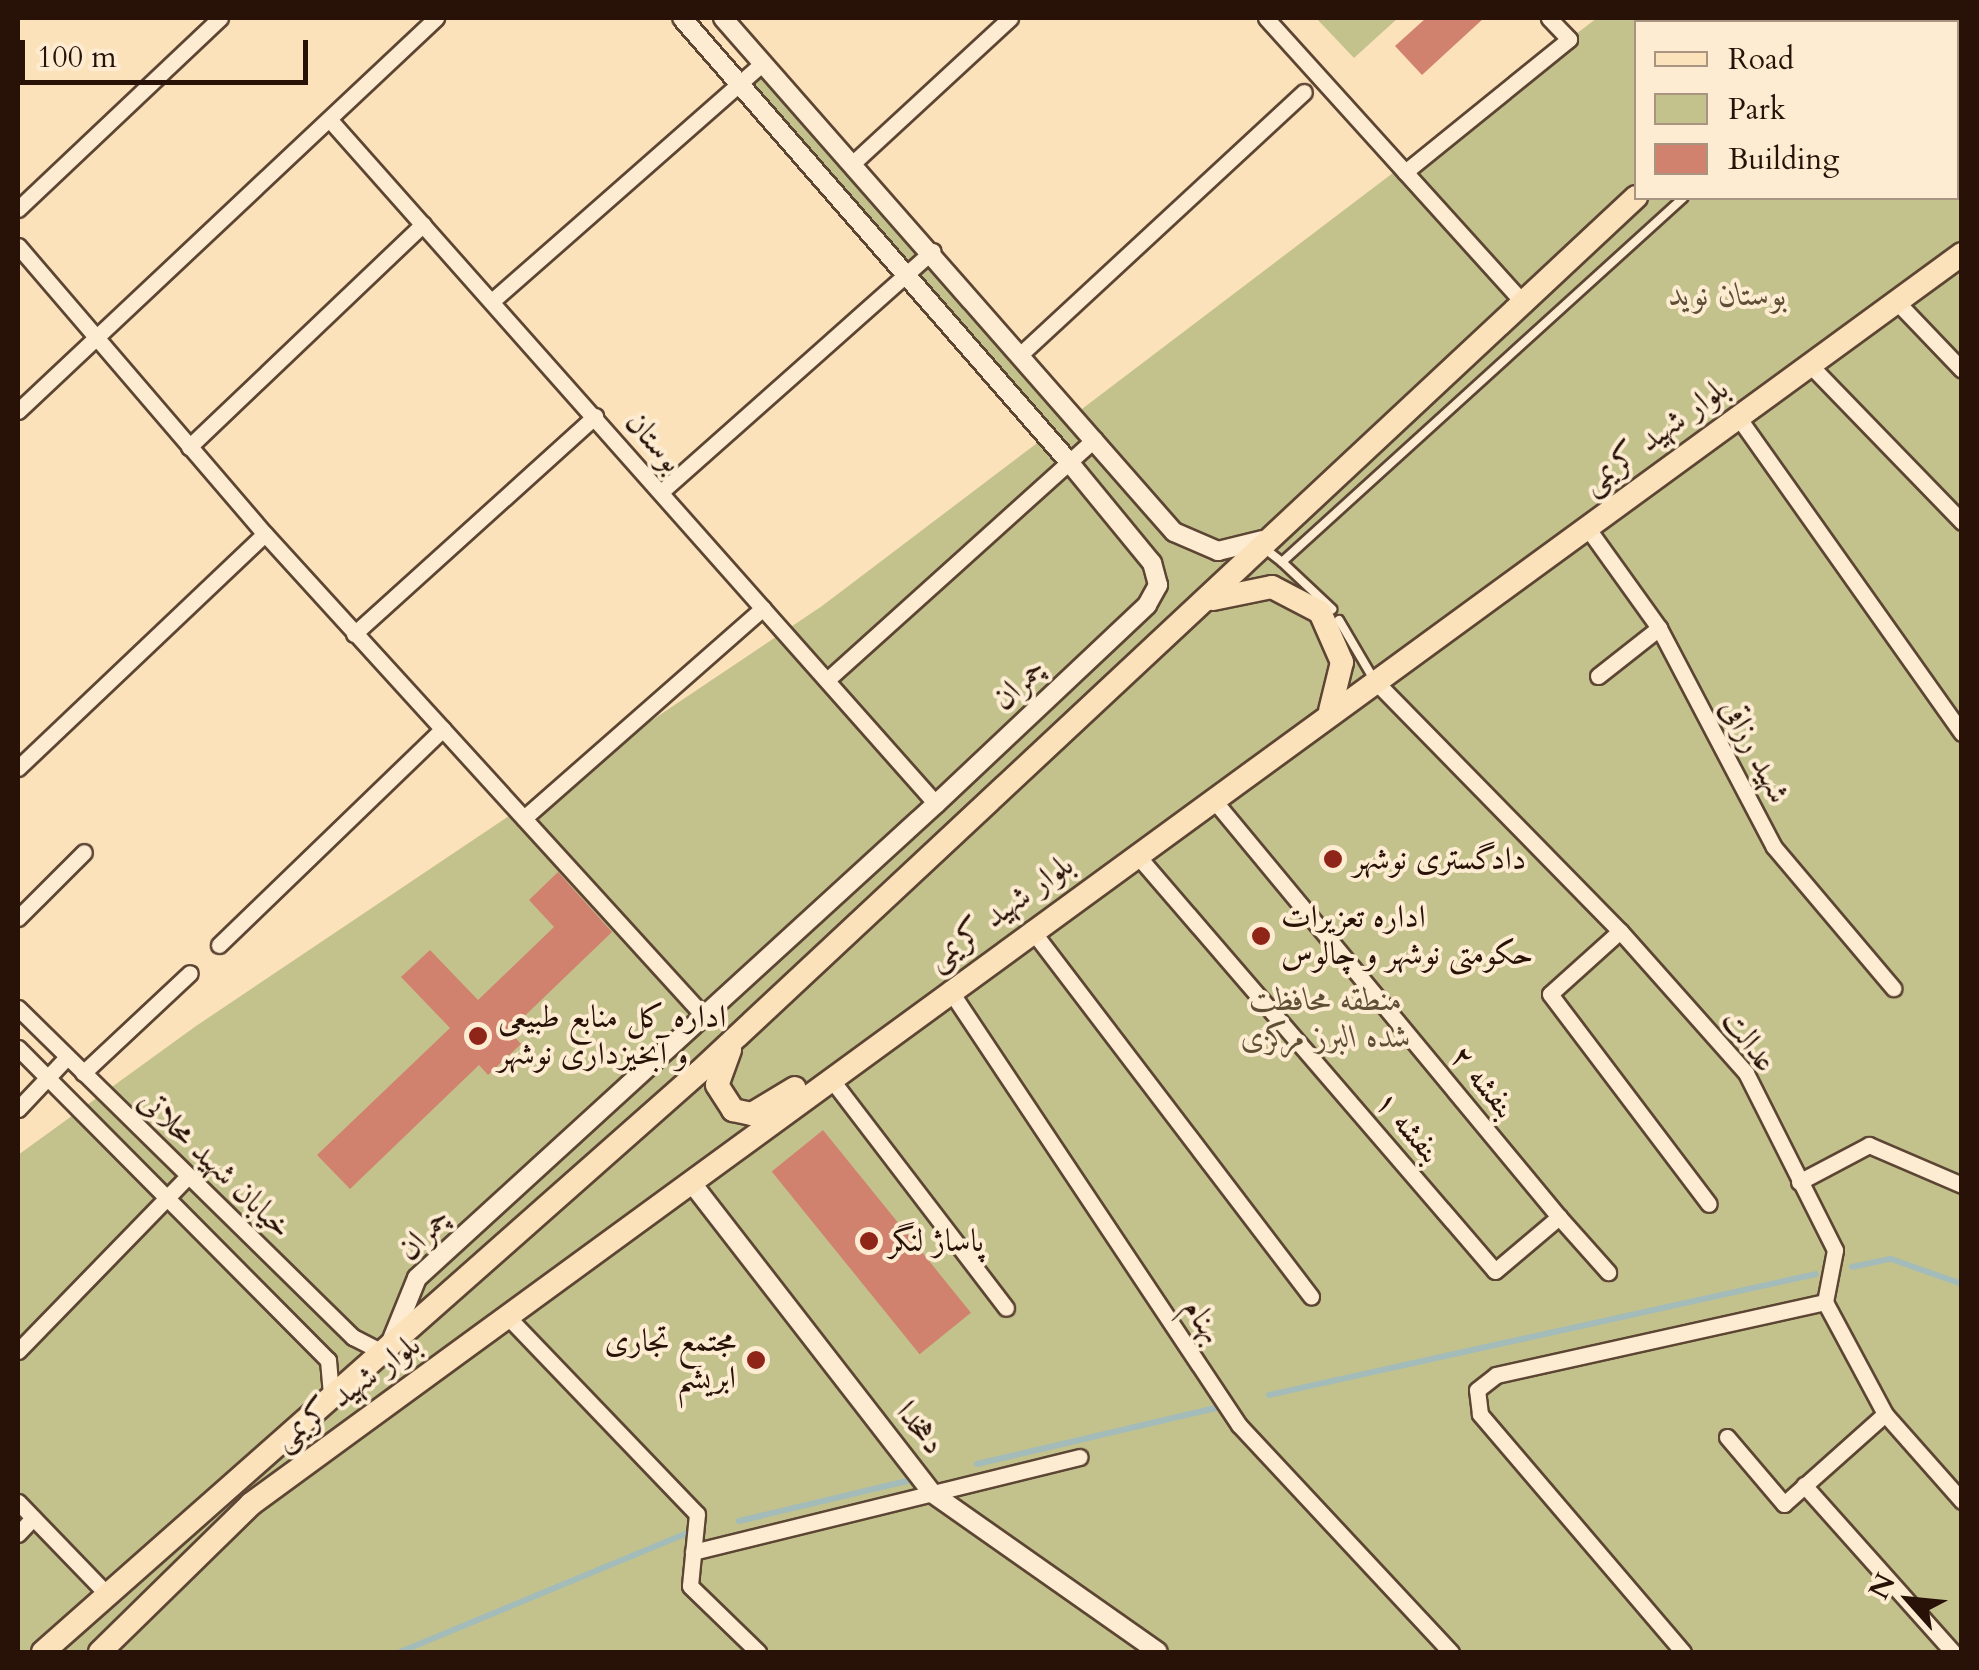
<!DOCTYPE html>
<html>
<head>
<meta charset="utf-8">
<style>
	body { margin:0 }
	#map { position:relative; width:1979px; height:1670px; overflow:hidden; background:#fce2ba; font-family:Cardo,Amiri,serif }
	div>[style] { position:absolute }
	.green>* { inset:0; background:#c3c28d; transform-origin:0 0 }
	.stream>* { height:6px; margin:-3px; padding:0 3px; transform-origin:3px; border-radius:3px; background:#a3bcb9 }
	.building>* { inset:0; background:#d1826e; transform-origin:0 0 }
	.roads { filter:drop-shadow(2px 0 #5d4534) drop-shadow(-2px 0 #5d4534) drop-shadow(0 2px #5d4534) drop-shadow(0 -2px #5d4534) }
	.service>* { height:8px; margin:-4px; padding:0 4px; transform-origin:4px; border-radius:4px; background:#fdecd2 }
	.minor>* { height:15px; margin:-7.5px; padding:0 7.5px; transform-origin:7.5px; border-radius:7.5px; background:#fdecd2 }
	.tertiary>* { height:18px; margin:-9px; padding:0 9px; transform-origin:9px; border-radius:9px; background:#fdecd2 }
	.primary>* { height:22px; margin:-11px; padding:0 11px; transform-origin:11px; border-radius:11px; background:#fce2ba }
	.dots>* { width:28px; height:28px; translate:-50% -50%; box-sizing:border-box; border:5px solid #fdecd2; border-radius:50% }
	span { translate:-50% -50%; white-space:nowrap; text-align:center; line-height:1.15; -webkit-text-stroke:8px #fdecd2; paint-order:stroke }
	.park-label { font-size:32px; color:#5e4f36; font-style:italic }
	.street-label { font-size:32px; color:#281107 }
	.poi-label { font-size:32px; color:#281107 }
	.left { translate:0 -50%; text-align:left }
	.right { translate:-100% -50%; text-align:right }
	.frame { position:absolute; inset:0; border:20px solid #281107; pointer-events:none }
	.legend { position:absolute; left:1634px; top:20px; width:325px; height:180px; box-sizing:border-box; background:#fdecd2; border:2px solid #a89481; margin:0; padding:12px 18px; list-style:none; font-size:30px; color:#281107 }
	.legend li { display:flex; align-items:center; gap:20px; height:50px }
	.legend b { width:50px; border:2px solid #a89481 }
	.north { position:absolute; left:1859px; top:1550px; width:100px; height:100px; -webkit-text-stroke:8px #fdecd2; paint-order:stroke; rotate:297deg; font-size:28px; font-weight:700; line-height:40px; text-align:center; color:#281107 }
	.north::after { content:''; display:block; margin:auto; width:35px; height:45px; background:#281107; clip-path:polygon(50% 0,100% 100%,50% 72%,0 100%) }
	.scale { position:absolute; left:20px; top:40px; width:288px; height:45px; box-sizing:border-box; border:5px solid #281107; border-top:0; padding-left:12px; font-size:30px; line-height:35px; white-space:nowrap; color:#281107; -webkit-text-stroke:8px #fdecd2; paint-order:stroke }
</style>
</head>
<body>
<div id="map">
	<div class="green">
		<i style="clip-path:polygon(1316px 18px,1398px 18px,1354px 58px)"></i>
		<i style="clip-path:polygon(evenodd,1597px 18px,1961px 18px,1961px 1652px,18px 1652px,18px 1155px,196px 1026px,822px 606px,1049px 434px,909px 274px,933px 253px,1074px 415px,1597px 18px,1636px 22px,1956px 22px,1956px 198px,1636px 198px,1636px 22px)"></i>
		<i style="left:763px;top:66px;width:248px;height:28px;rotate:48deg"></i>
	</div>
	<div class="stream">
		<i style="left:1852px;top:1267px;width:40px;rotate:-12deg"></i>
		<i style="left:1891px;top:1259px;width:75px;rotate:19.4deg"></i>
		<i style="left:1269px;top:1395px;width:560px;rotate:-12.47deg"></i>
		<i style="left:977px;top:1464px;width:255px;rotate:-13.2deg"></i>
		<i style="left:739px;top:1521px;width:177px;rotate:-13.4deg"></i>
		<i style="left:400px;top:1652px;width:311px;rotate:-22.5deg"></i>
	</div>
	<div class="building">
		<i style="clip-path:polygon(1426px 18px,1484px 18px,1422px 75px,1395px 46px)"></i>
		<i style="clip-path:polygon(558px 872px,612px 932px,509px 1031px,521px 1044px,488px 1075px,479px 1065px,350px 1189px,317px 1155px,450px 1028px,401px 977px,430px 950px,478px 1000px,554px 927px,529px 900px)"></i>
		<i style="left:823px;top:1130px;width:235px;height:66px;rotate:51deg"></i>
	</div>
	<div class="roads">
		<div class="service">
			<i style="left:1664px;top:18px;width:6px;rotate:45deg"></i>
			<i style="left:1264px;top:548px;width:23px;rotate:38deg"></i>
			<i style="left:1282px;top:562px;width:542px;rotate:-42.23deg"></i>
			<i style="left:1282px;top:562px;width:69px;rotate:43.2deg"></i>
			<i style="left:1339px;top:620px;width:67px;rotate:59.6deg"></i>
		</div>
		<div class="minor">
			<i style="left:1266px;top:18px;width:385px;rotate:47.9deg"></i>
			<i style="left:329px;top:119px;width:915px;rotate:48.45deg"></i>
			<i style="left:852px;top:164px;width:215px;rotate:-42.7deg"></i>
			<i style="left:1405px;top:172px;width:211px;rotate:-39deg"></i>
			<i style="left:1569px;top:39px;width:29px;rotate:-134deg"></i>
			<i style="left:18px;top:209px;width:278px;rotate:-43.4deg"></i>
			<i style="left:18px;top:246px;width:379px;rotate:49.4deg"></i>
			<i style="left:265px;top:534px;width:649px;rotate:47.68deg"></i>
			<i style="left:492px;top:301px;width:361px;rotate:-41.3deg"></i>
			<i style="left:1896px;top:301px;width:95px;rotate:46.3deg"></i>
			<i style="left:1022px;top:353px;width:384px;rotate:-42.8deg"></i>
			<i style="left:1809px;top:364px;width:220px;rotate:45.9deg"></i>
			<i style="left:18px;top:411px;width:574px;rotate:-43.23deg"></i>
			<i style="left:1738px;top:417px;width:387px;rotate:54.7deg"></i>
			<i style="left:189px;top:447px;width:323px;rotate:-43.6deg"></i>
			<i style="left:661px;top:492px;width:363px;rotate:-41.6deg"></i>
			<i style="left:1586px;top:526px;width:125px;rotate:54.4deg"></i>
			<i style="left:1659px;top:628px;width:247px;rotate:62.3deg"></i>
			<i style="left:1774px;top:847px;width:185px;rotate:49.8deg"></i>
			<i style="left:354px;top:634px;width:325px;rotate:-42.1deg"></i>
			<i style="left:1598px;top:676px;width:78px;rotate:-38.2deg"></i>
			<i style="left:827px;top:680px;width:360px;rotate:-42deg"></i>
			<i style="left:1375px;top:681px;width:350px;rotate:45.6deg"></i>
			<i style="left:1620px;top:931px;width:190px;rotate:48.4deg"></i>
			<i style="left:1746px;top:1073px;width:198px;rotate:63.3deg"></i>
			<i style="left:1835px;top:1250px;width:53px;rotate:100.9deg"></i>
			<i style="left:1825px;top:1302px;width:127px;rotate:61.8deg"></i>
			<i style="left:1885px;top:1414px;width:116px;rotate:48.5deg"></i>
			<i style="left:18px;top:768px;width:340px;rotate:-43.5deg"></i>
			<i style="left:1212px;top:798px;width:544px;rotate:50.37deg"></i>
			<i style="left:524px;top:818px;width:318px;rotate:-41.3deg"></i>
			<i style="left:1136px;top:854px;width:550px;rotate:49.27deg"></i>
			<i style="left:1495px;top:1271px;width:84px;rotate:-40.2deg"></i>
			<i style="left:1559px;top:1217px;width:74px;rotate:48.3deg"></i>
			<i style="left:18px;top:918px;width:93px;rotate:-45deg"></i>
			<i style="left:1031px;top:929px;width:462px;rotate:52.7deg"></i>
			<i style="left:1620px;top:931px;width:94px;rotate:138deg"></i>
			<i style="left:1550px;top:994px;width:263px;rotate:52.9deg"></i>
			<i style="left:219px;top:945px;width:311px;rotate:-44deg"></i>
			<i style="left:949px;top:989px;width:524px;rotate:56.37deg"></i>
			<i style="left:1239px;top:1425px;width:311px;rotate:47deg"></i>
			<i style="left:18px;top:1008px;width:470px;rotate:44.5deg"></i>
			<i style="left:353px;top:1337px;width:31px;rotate:27deg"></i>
			<i style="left:18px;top:1048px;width:440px;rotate:45.2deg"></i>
			<i style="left:328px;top:1360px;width:35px;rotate:85deg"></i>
			<i style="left:83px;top:1073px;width:146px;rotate:-43.1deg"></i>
			<i style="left:831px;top:1079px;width:288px;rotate:52.6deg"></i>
			<i style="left:18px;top:1109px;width:71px;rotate:-46.7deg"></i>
			<i style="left:1799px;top:1182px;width:79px;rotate:-27.9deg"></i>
			<i style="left:1869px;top:1145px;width:101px;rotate:23.3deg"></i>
			<i style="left:507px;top:1316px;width:274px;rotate:46.2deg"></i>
			<i style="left:697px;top:1514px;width:72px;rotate:95.6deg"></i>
			<i style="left:690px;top:1586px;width:95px;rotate:44.1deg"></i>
			<i style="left:18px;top:1351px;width:244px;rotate:-45.8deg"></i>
			<i style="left:1727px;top:1437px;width:88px;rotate:49.6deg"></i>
			<i style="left:1784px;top:1504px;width:135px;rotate:-41.7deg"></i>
			<i style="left:1804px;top:1485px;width:224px;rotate:48.3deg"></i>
			<i style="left:18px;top:1502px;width:127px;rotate:46deg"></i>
			<i style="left:18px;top:1534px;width:22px;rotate:-47deg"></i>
			<i style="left:693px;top:1552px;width:398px;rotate:-13.8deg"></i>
			<i style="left:1683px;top:1652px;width:313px;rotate:-130.5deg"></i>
			<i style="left:1480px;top:1414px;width:24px;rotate:-97deg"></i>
			<i style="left:1477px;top:1390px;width:24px;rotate:-38deg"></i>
			<i style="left:1496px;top:1375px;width:337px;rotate:-12.5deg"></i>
		</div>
		<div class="tertiary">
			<i style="left:723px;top:18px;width:684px;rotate:48.74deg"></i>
			<i style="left:1174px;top:532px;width:48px;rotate:23.4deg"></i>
			<i style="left:1218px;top:551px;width:46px;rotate:-13.7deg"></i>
			<i style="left:691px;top:1182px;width:393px;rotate:52.2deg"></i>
			<i style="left:932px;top:1493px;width:276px;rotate:35.1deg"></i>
			<i style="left:391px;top:1342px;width:69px;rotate:-67.9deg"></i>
			<i style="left:417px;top:1278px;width:703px;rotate:-42.41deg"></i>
			<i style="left:936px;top:804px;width:290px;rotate:-43.3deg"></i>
			<i style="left:1147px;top:605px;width:23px;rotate:-61deg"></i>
			<i style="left:1158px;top:585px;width:23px;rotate:-105deg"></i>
			<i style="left:1152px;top:563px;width:129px;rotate:-129.4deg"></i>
			<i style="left:1070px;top:463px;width:590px;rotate:-131.09deg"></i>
		</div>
		<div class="primary">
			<i style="left:1824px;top:22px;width:6px;rotate:-39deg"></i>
			<i style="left:1213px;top:599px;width:60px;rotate:-11.5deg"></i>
			<i style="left:1272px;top:587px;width:54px;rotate:27.5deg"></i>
			<i style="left:1320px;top:612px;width:55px;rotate:66.3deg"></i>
			<i style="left:1342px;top:662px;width:50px;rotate:103.8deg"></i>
			<i style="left:730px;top:1050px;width:37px;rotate:110deg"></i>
			<i style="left:717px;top:1085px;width:30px;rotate:57deg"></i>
			<i style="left:733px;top:1110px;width:19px;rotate:12deg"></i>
			<i style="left:752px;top:1114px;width:50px;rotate:-31.2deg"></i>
			<i style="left:43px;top:1652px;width:876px;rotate:-41.48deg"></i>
			<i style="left:699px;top:1072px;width:1282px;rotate:-43.04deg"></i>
			<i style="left:100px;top:1652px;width:211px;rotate:-44.4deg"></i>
			<i style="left:251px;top:1504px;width:2119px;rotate:-36.15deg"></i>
		</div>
	</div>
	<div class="dots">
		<i style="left:1333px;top:859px;background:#8f2418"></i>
		<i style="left:1261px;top:936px;background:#8f2418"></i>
		<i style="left:478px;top:1036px;background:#8f2418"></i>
		<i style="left:869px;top:1241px;background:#8f2418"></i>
		<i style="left:756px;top:1360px;background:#8f2418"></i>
	</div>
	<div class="park-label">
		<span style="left:1728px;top:295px">بوستان نوید</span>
		<span style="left:1326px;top:1019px">منطقه محافظت<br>شده البرز مرکزی</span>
	</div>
	<div class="street-label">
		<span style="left:1655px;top:436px;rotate:-36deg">بلوار شهید کریمی</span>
		<span style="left:654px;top:442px;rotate:49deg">بوستان</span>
		<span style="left:1019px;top:684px;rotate:-43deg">چمران</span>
		<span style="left:1755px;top:751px;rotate:62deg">شهید رزاقی</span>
		<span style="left:1000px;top:912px;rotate:-36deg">بلوار شهید کریمی</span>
		<span style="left:1749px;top:1041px;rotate:53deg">عدالت</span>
		<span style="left:1483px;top:1082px;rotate:50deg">بنفشه ۲</span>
		<span style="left:1408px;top:1127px;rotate:49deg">بنفشه ۱</span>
		<span style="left:215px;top:1164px;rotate:44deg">خیابان شهید محلاتی</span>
		<span style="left:424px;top:1234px;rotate:-45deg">چمران</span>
		<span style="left:1203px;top:1321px;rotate:56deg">بهنام</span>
		<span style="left:347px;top:1392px;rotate:-36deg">بلوار شهید کریمی</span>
		<span style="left:920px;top:1428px;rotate:52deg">دهخدا</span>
	</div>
	<div class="poi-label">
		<span class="left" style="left:1353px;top:859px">دادگستری نوشهر</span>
		<span class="left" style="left:1281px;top:936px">اداره تعزیرات<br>حکومتی نوشهر و چالوس</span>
		<span class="left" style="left:498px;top:1036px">اداره كل منابع طبيعی<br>و آبخيزداری نوشهر</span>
		<span class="left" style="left:889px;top:1241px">پاساژ لنگر</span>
		<span class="right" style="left:736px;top:1360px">مجتمع تجاری<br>ابریشم</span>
	</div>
	<div class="frame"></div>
	<ul class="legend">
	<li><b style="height:12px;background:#fce2ba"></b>Road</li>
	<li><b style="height:28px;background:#c3c28d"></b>Park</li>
	<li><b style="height:28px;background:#d1826e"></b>Building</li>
	</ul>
	<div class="north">N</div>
	<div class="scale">100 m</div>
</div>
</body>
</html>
